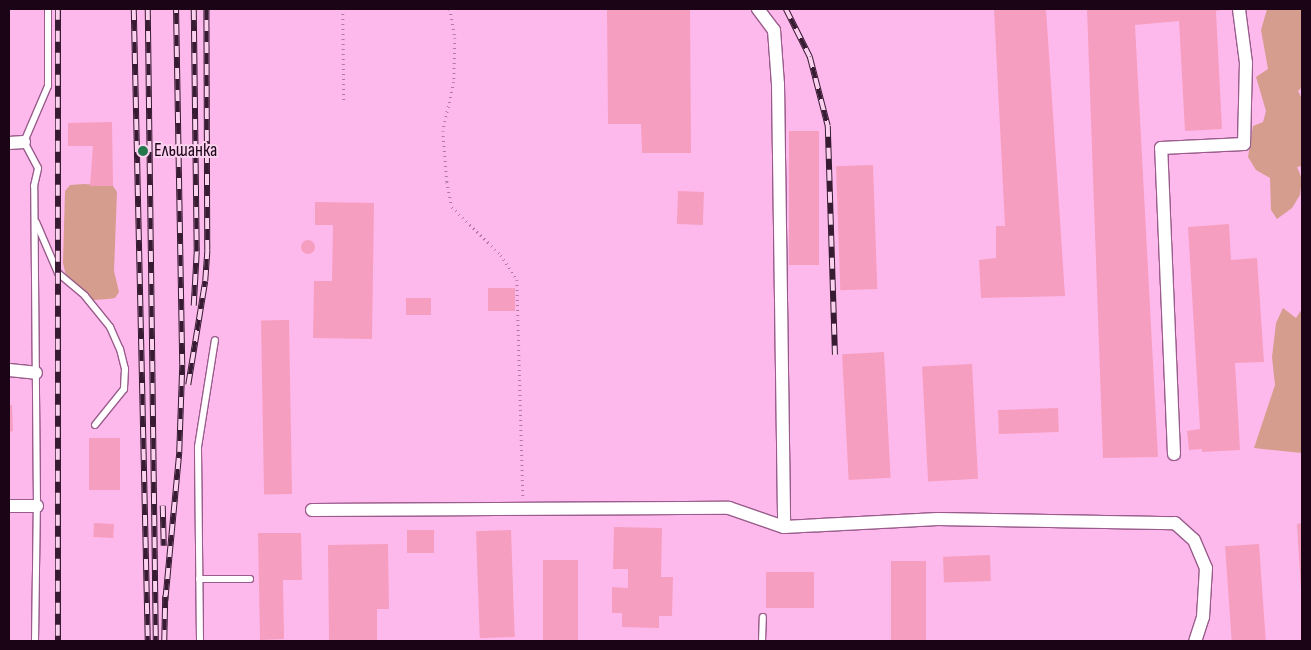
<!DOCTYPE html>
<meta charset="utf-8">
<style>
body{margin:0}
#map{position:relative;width:1311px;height:650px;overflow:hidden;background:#feb9ec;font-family:"Sofia Sans Condensed",sans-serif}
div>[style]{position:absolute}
.green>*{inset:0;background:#d59d8e}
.building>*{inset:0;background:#f69ebf;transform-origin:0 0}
.round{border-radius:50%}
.path>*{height:2.5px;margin-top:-1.25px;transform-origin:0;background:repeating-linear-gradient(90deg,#ae7aa1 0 1px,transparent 0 5px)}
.roads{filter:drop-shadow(1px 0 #995c8b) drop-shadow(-1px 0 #995c8b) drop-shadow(0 1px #995c8b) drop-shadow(0 -1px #995c8b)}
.service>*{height:6px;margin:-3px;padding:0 3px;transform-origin:3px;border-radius:3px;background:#fff}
.minor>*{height:12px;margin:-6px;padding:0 6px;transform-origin:6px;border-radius:6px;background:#fff}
.rail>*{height:5.5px;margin-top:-2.75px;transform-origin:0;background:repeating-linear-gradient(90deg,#fbd1ef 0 11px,#371b32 0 22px);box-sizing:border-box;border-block:1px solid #371b32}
.dots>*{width:14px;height:14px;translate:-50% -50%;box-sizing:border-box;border:2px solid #fbd1ef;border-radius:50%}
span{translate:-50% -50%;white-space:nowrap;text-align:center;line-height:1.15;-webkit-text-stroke:4px #fbd1ef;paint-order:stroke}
.poi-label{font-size:19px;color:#1a0416}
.left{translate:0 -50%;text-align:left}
.frame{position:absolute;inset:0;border:10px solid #1a0416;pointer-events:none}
</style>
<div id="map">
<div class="green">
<div style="clip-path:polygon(1267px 9px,1302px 9px,1302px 87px,1298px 91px,1302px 99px,1302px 166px,1297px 167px,1302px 179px,1300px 195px,1292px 208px,1277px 219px,1271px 210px,1270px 178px,1256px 170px,1248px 157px,1253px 126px,1263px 122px,1266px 111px,1256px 77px,1268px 69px,1261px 30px)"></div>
<div style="clip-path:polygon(84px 184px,113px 186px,117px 192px,114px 271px,119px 292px,115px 298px,108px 299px,93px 300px,66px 276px,63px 263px,65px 191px,70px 185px)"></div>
<div style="clip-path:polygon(1283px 308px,1296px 318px,1302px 309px,1302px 453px,1254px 448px,1275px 385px,1272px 357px,1276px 323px)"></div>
</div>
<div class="building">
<div style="clip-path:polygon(607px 9px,690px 9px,691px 153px,642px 153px,641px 124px,608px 124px)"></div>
<div style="clip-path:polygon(994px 9px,1046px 9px,1065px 296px,981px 298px,979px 260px,996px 258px,996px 226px,1005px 226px)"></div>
<div style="clip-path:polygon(1087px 9px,1228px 9px,1216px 11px,1222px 129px,1185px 131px,1179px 21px,1135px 25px,1158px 457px,1103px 458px)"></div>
<div style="clip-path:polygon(112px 122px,113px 186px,90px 186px,93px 146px,68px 146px,68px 123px)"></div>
<div style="left:789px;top:131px;width:30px;height:134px"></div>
<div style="left:873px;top:165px;width:124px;height:37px;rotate:88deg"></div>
<div style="left:678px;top:191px;width:26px;height:33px;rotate:2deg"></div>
<div style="clip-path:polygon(315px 202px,374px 203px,372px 339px,313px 338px,314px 281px,332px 281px,333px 225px,315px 225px)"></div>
<div style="clip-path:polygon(1229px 224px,1231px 260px,1257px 258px,1264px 362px,1235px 363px,1240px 450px,1202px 452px,1202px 449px,1189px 450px,1187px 431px,1200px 429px,1188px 227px)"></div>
<div class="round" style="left:301px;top:240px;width:14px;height:14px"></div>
<div style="left:488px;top:288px;width:27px;height:23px"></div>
<div style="left:431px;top:298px;width:17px;height:25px;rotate:90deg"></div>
<div style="left:289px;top:320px;width:174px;height:28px;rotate:89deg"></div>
<div style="left:884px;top:352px;width:126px;height:42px;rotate:87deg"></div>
<div style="left:972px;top:364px;width:115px;height:50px;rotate:87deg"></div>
<div style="clip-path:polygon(9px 405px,12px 405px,13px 431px,9px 432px)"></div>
<div style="left:1058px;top:408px;width:24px;height:60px;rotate:88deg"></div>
<div style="left:89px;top:438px;width:31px;height:52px"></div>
<div style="left:94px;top:523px;width:20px;height:14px;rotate:3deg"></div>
<div style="clip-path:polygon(1302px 523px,1302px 590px,1301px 590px,1297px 524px)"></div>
<div style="clip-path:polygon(614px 527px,662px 528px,661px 577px,673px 577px,672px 616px,659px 616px,659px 628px,622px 627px,622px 613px,612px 613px,612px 587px,628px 588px,628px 569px,613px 569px)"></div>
<div style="left:434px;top:530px;width:23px;height:27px;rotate:90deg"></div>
<div style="left:511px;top:530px;width:107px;height:35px;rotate:88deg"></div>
<div style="clip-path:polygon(258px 533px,301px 533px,302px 580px,283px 580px,284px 639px,260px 640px)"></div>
<div style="clip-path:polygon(388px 544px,389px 609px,377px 609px,377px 641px,329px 641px,328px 545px)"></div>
<div style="left:1259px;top:544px;width:97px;height:34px;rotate:86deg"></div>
<div style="left:990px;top:555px;width:26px;height:47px;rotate:88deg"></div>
<div style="left:543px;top:560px;width:35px;height:81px"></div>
<div style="left:891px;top:561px;width:35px;height:80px"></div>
<div style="left:814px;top:572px;width:36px;height:48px;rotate:90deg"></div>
</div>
<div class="path">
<div style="left:343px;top:9px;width:93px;rotate:89.4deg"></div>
<div style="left:450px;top:9px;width:29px;rotate:80deg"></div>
<div style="left:455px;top:38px;width:44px;rotate:91.3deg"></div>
<div style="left:454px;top:82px;width:50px;rotate:102.7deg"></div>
<div style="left:443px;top:131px;width:51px;rotate:85.5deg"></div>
<div style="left:447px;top:182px;width:25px;rotate:79deg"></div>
<div style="left:452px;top:207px;width:69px;rotate:44.4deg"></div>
<div style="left:501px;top:255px;width:30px;rotate:57deg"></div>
<div style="left:517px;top:280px;width:217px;rotate:88.4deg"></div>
</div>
<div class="roads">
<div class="service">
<div style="left:36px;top:222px;width:56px;rotate:66.7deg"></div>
<div style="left:58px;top:273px;width:35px;rotate:40deg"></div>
<div style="left:85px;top:296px;width:40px;rotate:51deg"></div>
<div style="left:110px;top:327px;width:24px;rotate:66deg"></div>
<div style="left:120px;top:349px;width:21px;rotate:76deg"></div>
<div style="left:125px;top:369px;width:20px;rotate:93deg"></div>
<div style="left:124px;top:389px;width:46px;rotate:128.9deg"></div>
<div style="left:199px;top:579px;width:51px"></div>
<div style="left:35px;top:641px;width:135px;rotate:-89.2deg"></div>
<div style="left:37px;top:506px;width:320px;rotate:-90.5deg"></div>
<div style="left:34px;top:186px;width:18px;rotate:-77deg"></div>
<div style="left:38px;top:168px;width:30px;rotate:-118deg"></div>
<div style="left:24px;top:142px;width:61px;rotate:-66.8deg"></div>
<div style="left:48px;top:86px;width:77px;rotate:-90deg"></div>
<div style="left:200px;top:641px;width:194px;rotate:-90.6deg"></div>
<div style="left:198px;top:447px;width:108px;rotate:-81deg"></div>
<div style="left:762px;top:641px;width:24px;rotate:-88deg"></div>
</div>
<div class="minor">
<div style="left:758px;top:9px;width:26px;rotate:53deg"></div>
<div style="left:774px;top:30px;width:54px;rotate:85.8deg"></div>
<div style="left:778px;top:84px;width:443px;rotate:89.2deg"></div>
<div style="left:9px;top:143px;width:15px;rotate:-4deg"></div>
<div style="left:9px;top:370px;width:27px;rotate:6deg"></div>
<div style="left:1174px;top:454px;width:306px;rotate:-92.4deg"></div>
<div style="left:1161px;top:148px;width:83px;rotate:-2.8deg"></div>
<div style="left:1244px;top:144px;width:81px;rotate:-88.6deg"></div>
<div style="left:1246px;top:63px;width:54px;rotate:-97.4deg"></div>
<div style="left:9px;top:506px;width:28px"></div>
<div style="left:312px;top:510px;width:417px;rotate:-0.3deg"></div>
<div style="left:729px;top:508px;width:58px;rotate:19.1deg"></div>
<div style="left:784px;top:527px;width:154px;rotate:-3deg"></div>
<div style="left:938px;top:519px;width:237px;rotate:1deg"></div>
<div style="left:1175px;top:523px;width:25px;rotate:42deg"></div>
<div style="left:1194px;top:540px;width:30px;rotate:67deg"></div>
<div style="left:1206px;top:568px;width:49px;rotate:93.5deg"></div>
<div style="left:1203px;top:617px;width:25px;rotate:108deg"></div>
</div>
</div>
<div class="rail">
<div style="left:58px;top:9px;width:632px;rotate:90deg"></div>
<div style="left:134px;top:9px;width:632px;rotate:88.73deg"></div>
<div style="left:148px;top:9px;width:632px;rotate:89.27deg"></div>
<div style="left:194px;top:9px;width:243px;rotate:89.3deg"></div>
<div style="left:197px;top:252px;width:54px;rotate:93.2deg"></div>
<div style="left:786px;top:9px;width:54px;rotate:63.4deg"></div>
<div style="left:810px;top:57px;width:71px;rotate:75.4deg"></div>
<div style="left:828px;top:126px;width:229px;rotate:88.2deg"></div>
<div style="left:188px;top:385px;width:105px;rotate:-80.7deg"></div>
<div style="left:205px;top:281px;width:30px;rotate:-86deg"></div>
<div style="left:207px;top:251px;width:242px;rotate:-90.2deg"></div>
<div style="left:163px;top:506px;width:40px;rotate:88.6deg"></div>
<div style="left:165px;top:601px;width:150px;rotate:-84.6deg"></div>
<div style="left:179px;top:452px;width:87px;rotate:-88deg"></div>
<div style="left:182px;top:365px;width:356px;rotate:-91deg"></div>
<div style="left:164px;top:641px;width:45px;rotate:-88.7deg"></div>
</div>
<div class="dots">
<div style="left:143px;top:151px;background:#22784b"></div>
</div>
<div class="poi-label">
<span class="left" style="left:154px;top:151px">Ельшанка</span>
</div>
<div class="frame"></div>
</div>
